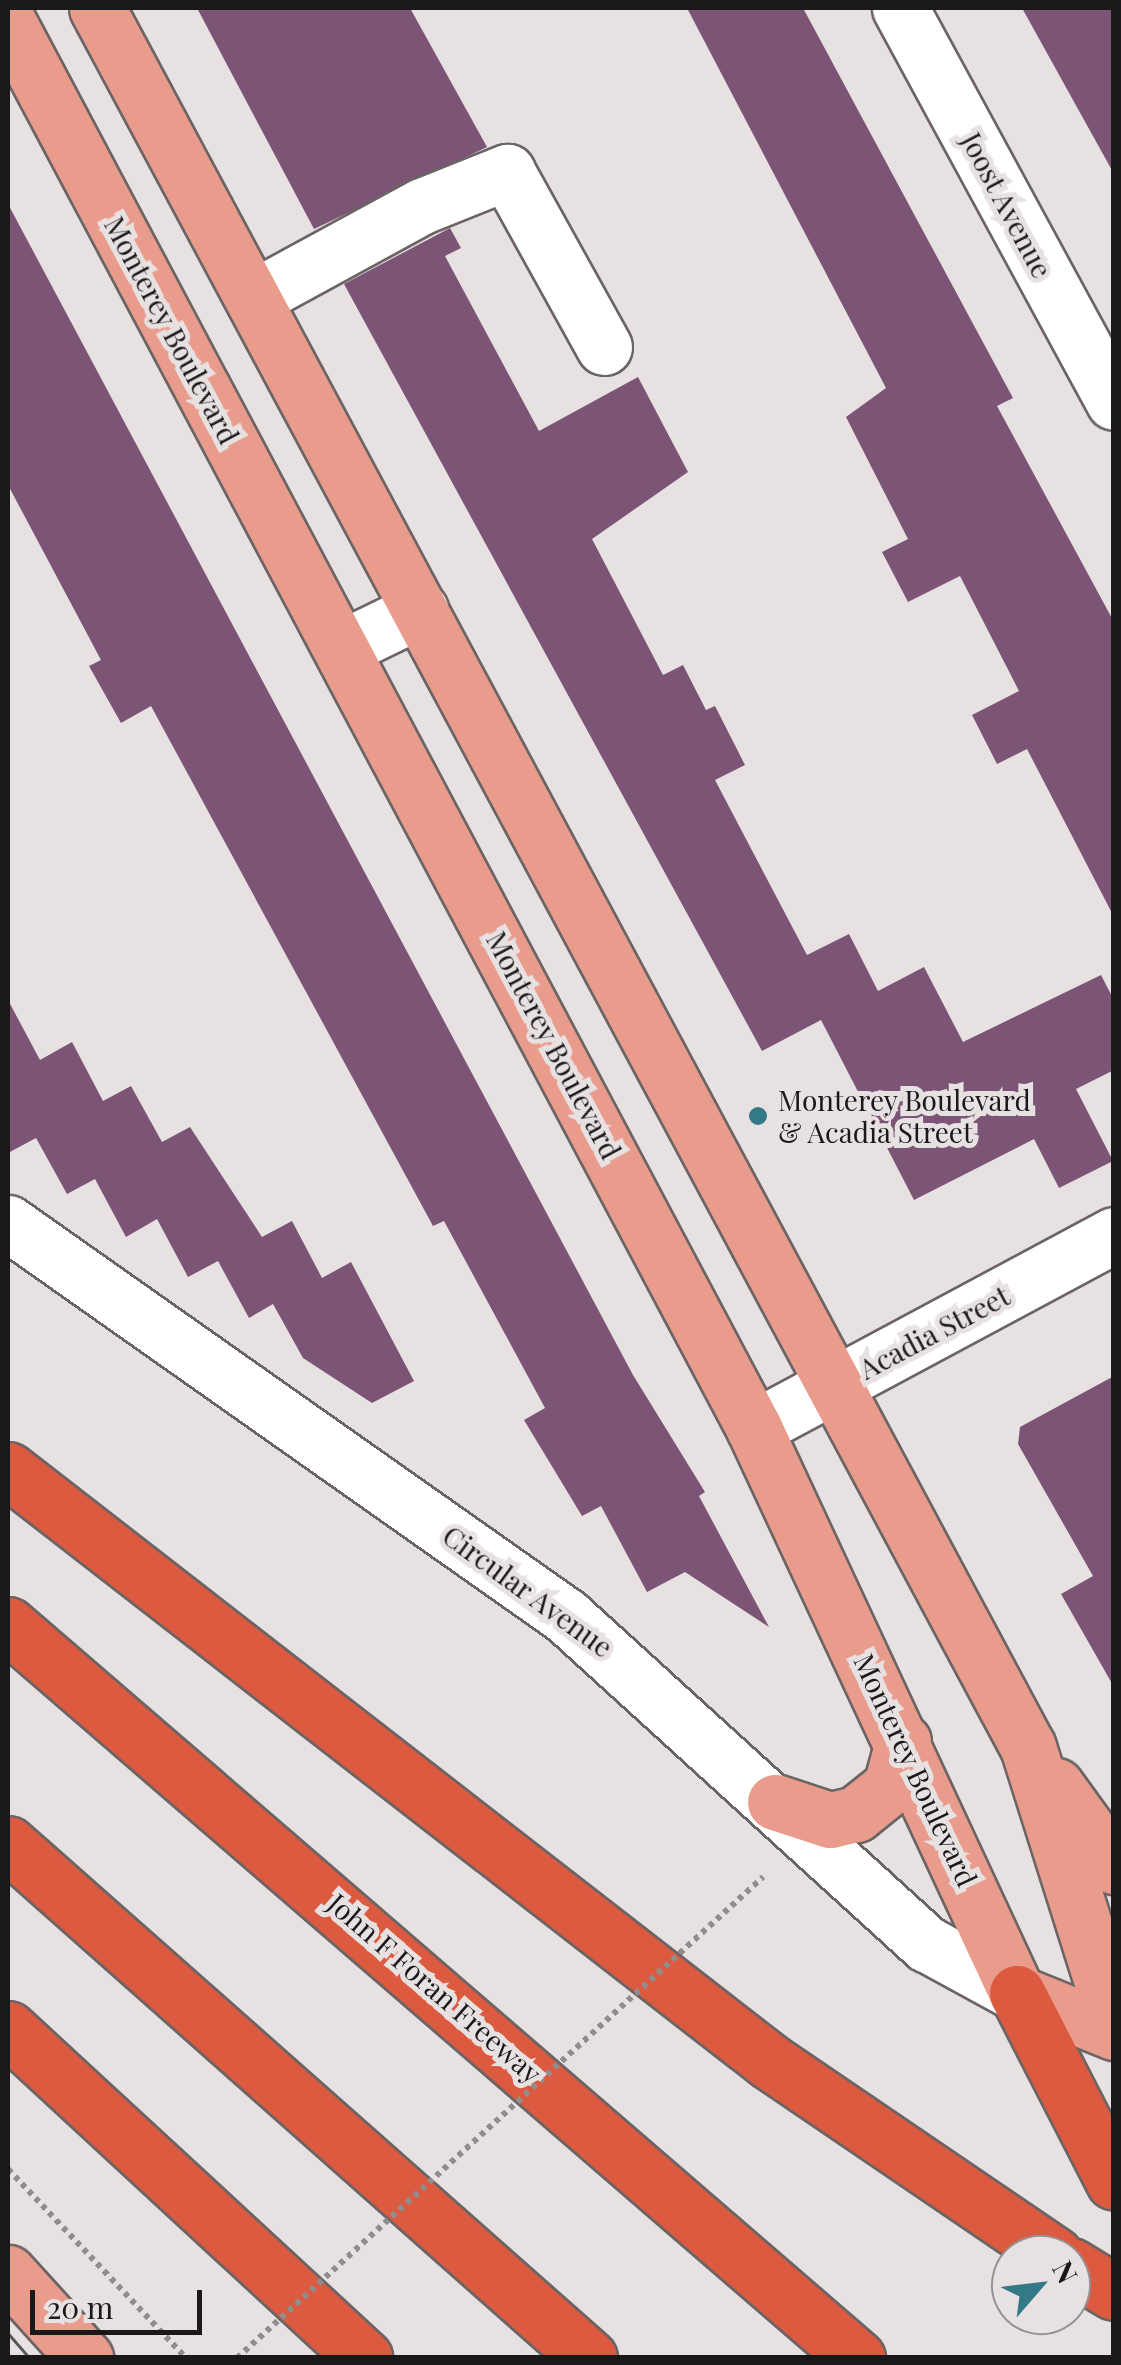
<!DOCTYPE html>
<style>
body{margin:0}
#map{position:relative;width:1121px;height:2365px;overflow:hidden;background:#e8e1e2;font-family:"Playfair Display",serif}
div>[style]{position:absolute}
.building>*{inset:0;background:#7c5475}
.path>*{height:6px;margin-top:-3px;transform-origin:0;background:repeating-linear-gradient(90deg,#928d8d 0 5px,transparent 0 10px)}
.roads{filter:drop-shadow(2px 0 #6b6465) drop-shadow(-2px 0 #6b6465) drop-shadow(0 2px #6b6465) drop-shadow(0 -2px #6b6465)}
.minor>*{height:55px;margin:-27.5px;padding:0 27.5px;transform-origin:27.5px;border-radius:27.5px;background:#fff}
.major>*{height:55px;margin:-27.5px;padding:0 27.5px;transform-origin:27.5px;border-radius:27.5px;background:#ea9c8c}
.highway>*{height:55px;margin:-27.5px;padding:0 27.5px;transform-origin:27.5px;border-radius:27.5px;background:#dc5a3f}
.tram>*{height:2.5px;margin:-1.25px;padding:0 1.25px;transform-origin:1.25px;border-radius:1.25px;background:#585555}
.path-bridge>*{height:6px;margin-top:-3px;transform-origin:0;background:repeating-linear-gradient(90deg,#928d8d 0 5px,transparent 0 10px)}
.dots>*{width:28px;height:28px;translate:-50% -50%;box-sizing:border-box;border:5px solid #e8e1e2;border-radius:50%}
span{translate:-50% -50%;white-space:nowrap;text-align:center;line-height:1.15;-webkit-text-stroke:10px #e8e1e2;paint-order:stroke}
.street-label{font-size:28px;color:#1a1818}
.poi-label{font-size:28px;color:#1a1818}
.left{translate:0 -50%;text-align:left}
.frame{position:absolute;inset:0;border:10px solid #1a1818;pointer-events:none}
.north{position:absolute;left:991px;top:2235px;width:100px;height:100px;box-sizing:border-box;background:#e8e1e2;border:2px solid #969191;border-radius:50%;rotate:62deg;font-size:28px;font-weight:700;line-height:40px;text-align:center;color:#1a1818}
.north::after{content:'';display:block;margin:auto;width:35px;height:45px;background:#347988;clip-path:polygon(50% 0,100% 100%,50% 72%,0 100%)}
.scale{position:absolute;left:30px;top:2290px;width:172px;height:45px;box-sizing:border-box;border:5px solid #1a1818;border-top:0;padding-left:12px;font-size:30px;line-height:35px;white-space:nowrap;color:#1a1818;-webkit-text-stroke:8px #e8e1e2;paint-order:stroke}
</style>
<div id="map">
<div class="building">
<div style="clip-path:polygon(197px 8px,410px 8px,487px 147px,314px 229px)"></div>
<div style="clip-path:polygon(687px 8px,803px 8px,1013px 398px,997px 406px,1114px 622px,1114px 917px,1027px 749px,997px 764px,972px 715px,1019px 691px,960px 576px,908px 602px,882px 552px,908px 539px,846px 417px,886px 388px)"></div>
<div style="clip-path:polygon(1022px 8px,1114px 8px,1114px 174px)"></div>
<div style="clip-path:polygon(8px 204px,633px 1375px,705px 1492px,699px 1496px,769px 1627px,685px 1572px,647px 1592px,601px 1506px,582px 1516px,524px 1420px,545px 1408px,444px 1221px,433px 1226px,151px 706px,121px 723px,89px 666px,101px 660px,8px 485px)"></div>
<div style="clip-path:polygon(450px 228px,461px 248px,445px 256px,539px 431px,638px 377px,688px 472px,592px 539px,663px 675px,683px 665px,706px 710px,715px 706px,745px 765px,715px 780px,807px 955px,849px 934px,878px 991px,924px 967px,963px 1042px,1101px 975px,1114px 1000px,1114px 1070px,1076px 1089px,1113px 1161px,1059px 1188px,1034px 1139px,914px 1200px,821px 1020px,762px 1051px,344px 284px)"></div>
<div style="clip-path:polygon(8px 1000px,40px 1060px,72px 1042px,103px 1101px,131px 1086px,162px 1142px,190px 1127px,262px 1237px,292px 1221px,322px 1278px,351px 1262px,414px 1381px,372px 1403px,303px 1358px,273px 1304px,249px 1318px,218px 1261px,188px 1277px,157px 1219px,126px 1237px,95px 1179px,67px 1194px,36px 1138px,8px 1153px)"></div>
<div style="clip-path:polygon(1114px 1376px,1114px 1687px,1061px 1594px,1093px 1576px,1018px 1444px,1020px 1427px)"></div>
</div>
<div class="path">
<div style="left:8px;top:2169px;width:260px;rotate:46.7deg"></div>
</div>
<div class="roads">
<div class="minor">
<div style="left:900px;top:8px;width:448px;rotate:61.5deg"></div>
<div style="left:253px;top:298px;width:192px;rotate:-28.6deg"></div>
<div style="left:422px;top:206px;width:92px;rotate:-21.8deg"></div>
<div style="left:507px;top:172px;width:200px;rotate:61deg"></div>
<div style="left:342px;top:648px;width:87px;rotate:-26deg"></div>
<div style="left:8px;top:1223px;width:683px;rotate:35.16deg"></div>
<div style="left:566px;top:1616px;width:488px;rotate:42.3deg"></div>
<div style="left:927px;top:1944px;width:102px;rotate:28.6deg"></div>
<div style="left:754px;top:1428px;width:408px;rotate:-28.2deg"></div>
</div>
<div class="major">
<div style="left:97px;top:8px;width:1973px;rotate:61.84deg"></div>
<div style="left:1028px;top:1747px;width:286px;rotate:72.5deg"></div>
<div style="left:8px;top:22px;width:1592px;rotate:62.05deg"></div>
<div style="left:754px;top:1428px;width:623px;rotate:65.04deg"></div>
<div style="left:1017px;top:1993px;width:105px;rotate:21.9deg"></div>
<div style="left:1056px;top:1786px;width:99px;rotate:54.1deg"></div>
<div style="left:775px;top:1802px;width:58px;rotate:18.1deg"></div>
<div style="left:830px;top:1820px;width:27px;rotate:-13deg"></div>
<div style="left:856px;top:1814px;width:45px;rotate:-38.7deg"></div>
<div style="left:891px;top:1786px;width:46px;rotate:-74.7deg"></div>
<div style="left:8px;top:2273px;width:115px;rotate:47.8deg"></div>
</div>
<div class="highway">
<div style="left:8px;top:1470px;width:964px;rotate:37.83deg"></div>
<div style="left:769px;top:2061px;width:345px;rotate:34.2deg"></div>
<div style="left:8px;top:1625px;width:1122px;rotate:40.81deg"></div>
<div style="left:8px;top:1844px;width:776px;rotate:41.5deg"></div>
<div style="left:1017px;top:1993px;width:212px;rotate:62.8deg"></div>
<div style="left:8px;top:2029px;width:485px;rotate:42.7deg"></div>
<div style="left:1071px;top:2266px;width:50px;rotate:31.2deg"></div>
</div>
</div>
<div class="tram">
<div style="left:8px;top:2333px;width:33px;rotate:49deg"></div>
</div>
<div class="path-bridge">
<div style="left:237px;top:2358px;width:713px;rotate:-42.44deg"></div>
</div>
<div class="dots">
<div style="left:758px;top:1116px;background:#347988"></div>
</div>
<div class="street-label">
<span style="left:1007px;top:205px;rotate:62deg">Joost Avenue</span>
<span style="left:172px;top:330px;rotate:62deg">Monterey Boulevard</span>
<span style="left:554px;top:1045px;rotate:62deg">Monterey Boulevard</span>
<span style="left:934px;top:1332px;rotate:-28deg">Acadia Street</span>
<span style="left:528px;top:1591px;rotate:36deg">Circular Avenue</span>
<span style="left:916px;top:1770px;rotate:65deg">Monterey Boulevard</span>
<span style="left:435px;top:1988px;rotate:41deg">John F Foran Freeway</span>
</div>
<div class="poi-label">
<span class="left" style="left:778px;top:1116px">Monterey Boulevard<br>&amp; Acadia Street</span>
</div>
<div class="frame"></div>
<div class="north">N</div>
<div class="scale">20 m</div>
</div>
